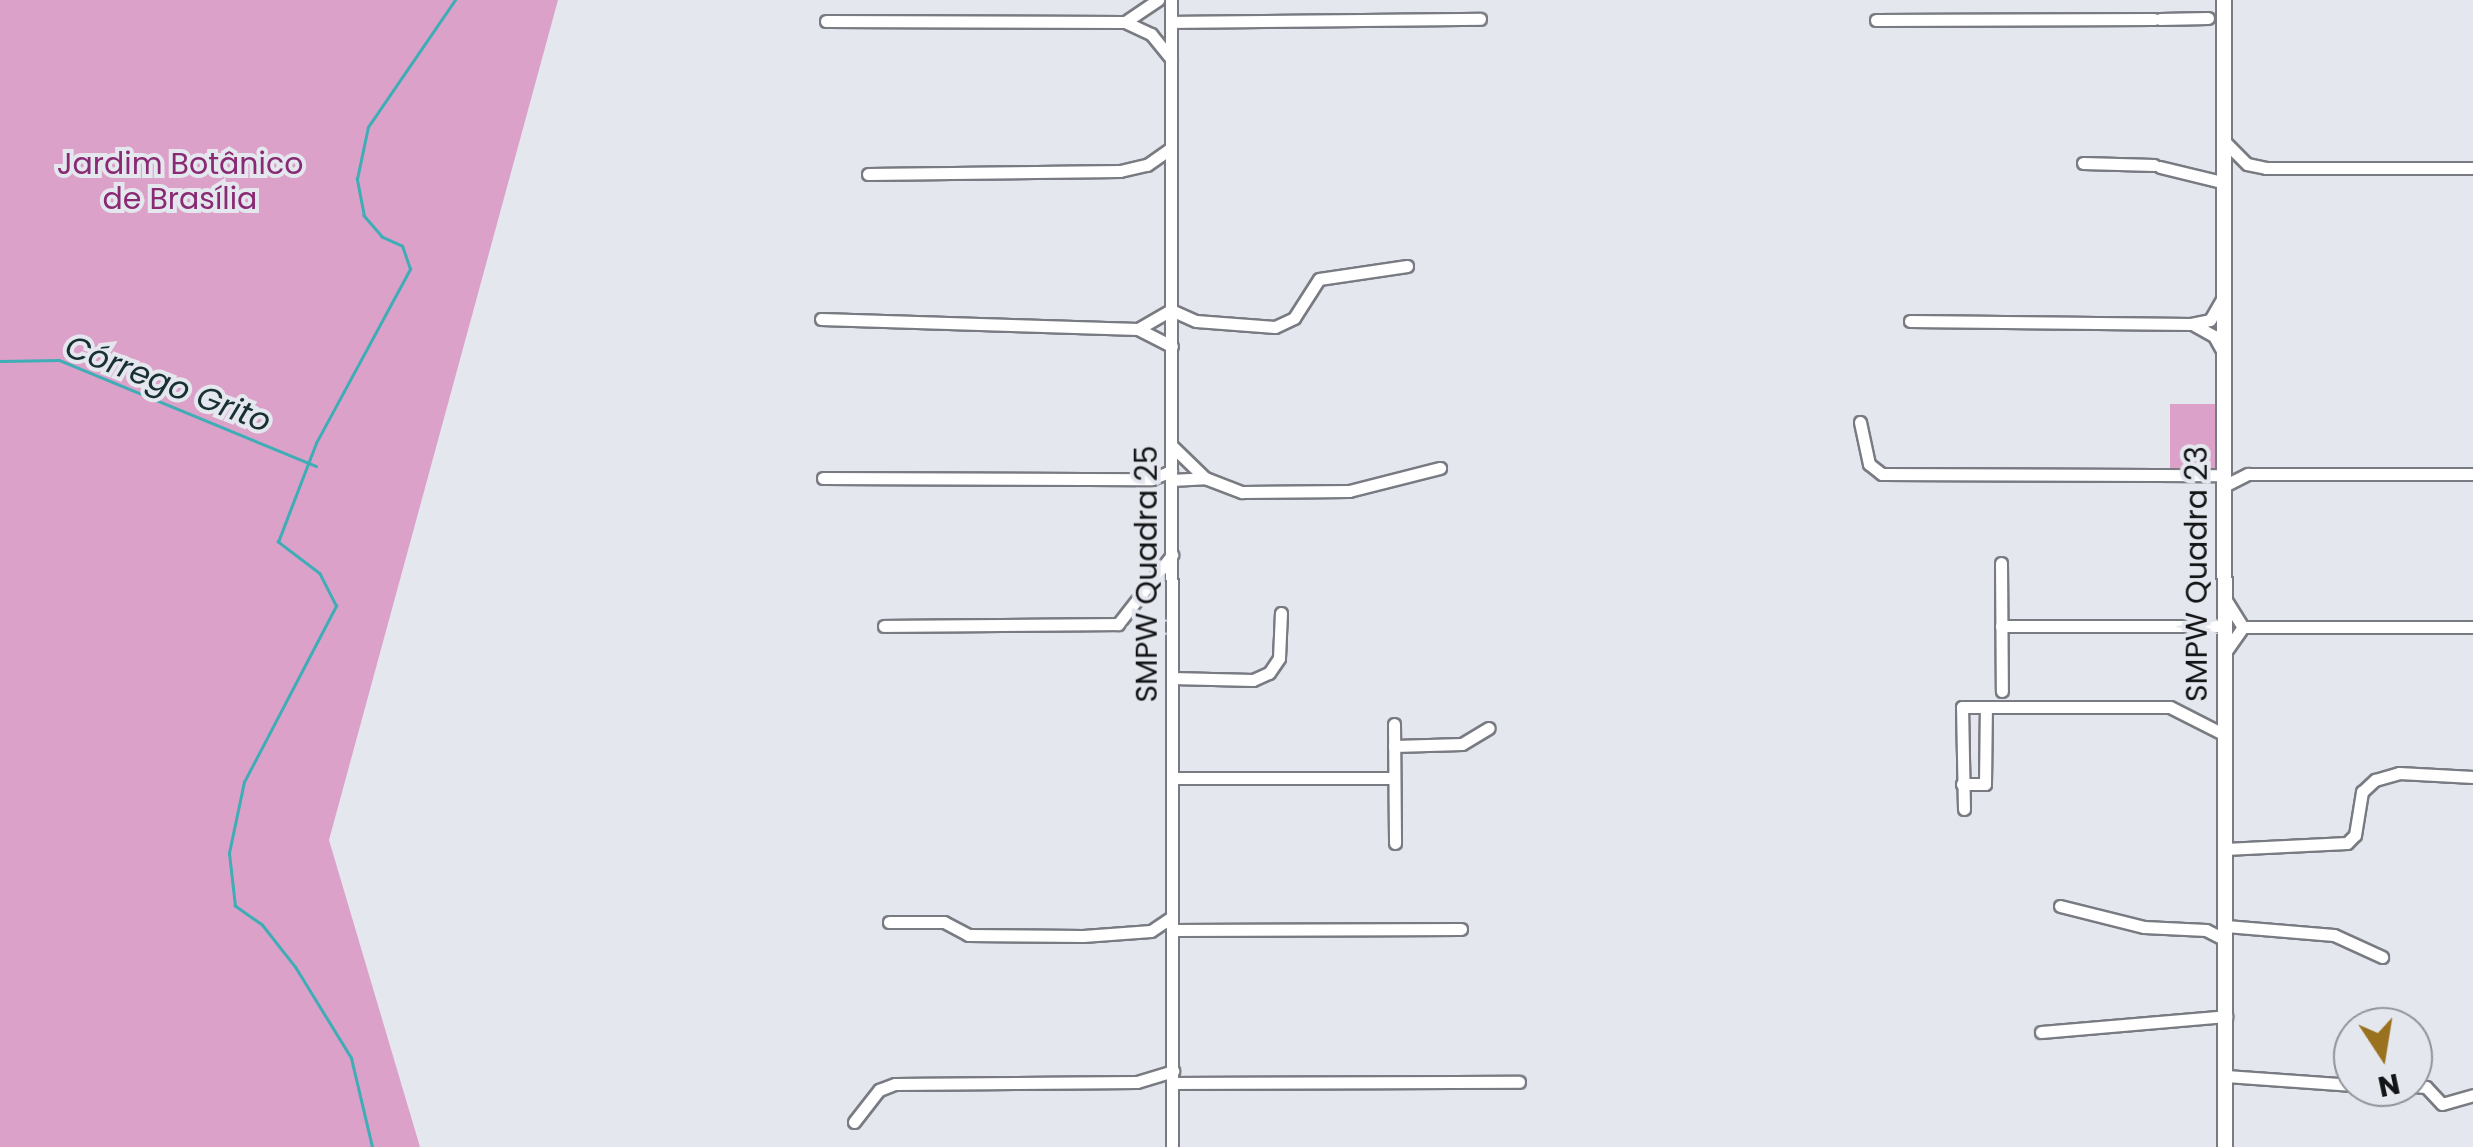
<!DOCTYPE html>
<meta charset="utf-8">
<style>
body{margin:0}
#map{position:relative;width:2473px;height:1147px;overflow:hidden;background:#e4e7ee;font-family:Poppins,sans-serif}
div>[style]{position:absolute}
.green>*{inset:0;background:#dca1c9;transform-origin:0 0}
.stream>*{height:2.5px;margin:-1.25px;padding:0 1.25px;transform-origin:1.25px;border-radius:1.25px;background:#3eadb6}
.roads{filter:drop-shadow(2px 0 #797b82) drop-shadow(-2px 0 #797b82) drop-shadow(0 2px #797b82) drop-shadow(0 -2px #797b82)}
.minor>*{height:11px;margin:-5.5px;padding:0 5.5px;transform-origin:5.5px;border-radius:5.5px;background:#fff}
.tertiary>*{height:14px;margin:-7px;padding:0 7px;transform-origin:7px;border-radius:7px;background:#fff}
span{translate:-50% -50%;white-space:nowrap;text-align:center;line-height:1.15;-webkit-text-stroke:8px #e4e7ee;paint-order:stroke}
.park-label{font-size:30px;color:#892a73}
.street-label{font-size:30px;color:#131416}
.water-label{font-size:32px;color:#183033;font-style:italic}
.north{position:absolute;left:2333px;top:1007px;width:100px;height:100px;box-sizing:border-box;background:#e4e7ee;border:2px solid #909398;border-radius:50%;rotate:168deg;font-size:28px;font-weight:700;line-height:40px;text-align:center;color:#131416}
.north::after{content:'';display:block;margin:auto;width:35px;height:45px;background:#9a711e;clip-path:polygon(50% 0,100% 100%,50% 72%,0 100%)}
</style>
<div id="map">
<div class="green">
<div style="clip-path:polygon(0 0,558px 0,329px 840px,420px 1147px,0 1147px)"></div>
<div style="left:2170px;top:404px;width:51px;height:64px"></div>
</div>
<div class="stream">
<div style="left:0;top:361px;width:59px;rotate:-1deg"></div>
<div style="left:59px;top:360px;width:278px;rotate:22.4deg"></div>
<div style="left:372px;top:1147px;width:91px;rotate:-103.3deg"></div>
<div style="left:351px;top:1058px;width:107px;rotate:-121.6deg"></div>
<div style="left:295px;top:967px;width:53px;rotate:-128.2deg"></div>
<div style="left:262px;top:925px;width:33px;rotate:-145deg"></div>
<div style="left:235px;top:906px;width:53px;rotate:-96.5deg"></div>
<div style="left:229px;top:853px;width:73px;rotate:-78.1deg"></div>
<div style="left:244px;top:782px;width:199px;rotate:-62.4deg"></div>
<div style="left:336px;top:606px;width:36px;rotate:-117deg"></div>
<div style="left:320px;top:574px;width:53px;rotate:-142.7deg"></div>
<div style="left:278px;top:542px;width:106px;rotate:-69deg"></div>
<div style="left:316px;top:443px;width:198px;rotate:-61.6deg"></div>
<div style="left:410px;top:269px;width:24px;rotate:-109deg"></div>
<div style="left:402px;top:246px;width:22px;rotate:-156deg"></div>
<div style="left:382px;top:237px;width:28px;rotate:-131deg"></div>
<div style="left:364px;top:216px;width:38px;rotate:-101deg"></div>
<div style="left:357px;top:179px;width:53px;rotate:-78.1deg"></div>
<div style="left:368px;top:127px;width:154px;rotate:-55.6deg"></div>
</div>
<div class="roads">
<div class="minor">
<div style="left:1171px;top:0;width:1147px;rotate:89.95deg"></div>
<div style="left:2160px;top:19px;width:48px;rotate:-1.2deg"></div>
<div style="left:1876px;top:20px;width:278px;rotate:-0.2deg"></div>
<div style="left:826px;top:21px;width:299px;rotate:0.2deg"></div>
<div style="left:1125px;top:22px;width:29px;rotate:25deg"></div>
<div style="left:1151px;top:34px;width:32px;rotate:51deg"></div>
<div style="left:1125px;top:22px;width:40px;rotate:-34deg"></div>
<div style="left:1171px;top:22px;width:309px;rotate:-0.6deg"></div>
<div style="left:2223px;top:140px;width:34px;rotate:45deg"></div>
<div style="left:2247px;top:164px;width:19px;rotate:12deg"></div>
<div style="left:2266px;top:168px;width:207px"></div>
<div style="left:2083px;top:163px;width:71px;rotate:1.6deg"></div>
<div style="left:2160px;top:167px;width:64px;rotate:13.6deg"></div>
<div style="left:868px;top:174px;width:252px;rotate:-0.7deg"></div>
<div style="left:1120px;top:171px;width:28px;rotate:-13deg"></div>
<div style="left:1147px;top:165px;width:29px;rotate:-35deg"></div>
<div style="left:821px;top:319px;width:317px;rotate:1.8deg"></div>
<div style="left:1138px;top:329px;width:38px;rotate:-30deg"></div>
<div style="left:1171px;top:310px;width:27px;rotate:24deg"></div>
<div style="left:1196px;top:321px;width:79px;rotate:4.3deg"></div>
<div style="left:1275px;top:327px;width:21px;rotate:-25deg"></div>
<div style="left:1294px;top:318px;width:46px;rotate:-57.3deg"></div>
<div style="left:1319px;top:279px;width:89px;rotate:-8.4deg"></div>
<div style="left:1910px;top:321px;width:281px;rotate:0.6deg"></div>
<div style="left:2191px;top:324px;width:19px;rotate:-12deg"></div>
<div style="left:2210px;top:320px;width:24px;rotate:-60deg"></div>
<div style="left:2194px;top:325px;width:23px;rotate:29deg"></div>
<div style="left:2214px;top:336px;width:18px;rotate:61deg"></div>
<div style="left:1138px;top:329px;width:38px;rotate:27deg"></div>
<div style="left:1860px;top:422px;width:43px;rotate:77.9deg"></div>
<div style="left:1869px;top:464px;width:16px;rotate:38deg"></div>
<div style="left:1882px;top:474px;width:342px;rotate:0.2deg"></div>
<div style="left:1171px;top:445px;width:47px;rotate:44.1deg"></div>
<div style="left:1205px;top:478px;width:40px;rotate:21deg"></div>
<div style="left:1242px;top:492px;width:107px;rotate:-0.5deg"></div>
<div style="left:1349px;top:491px;width:94px;rotate:-14.2deg"></div>
<div style="left:823px;top:478px;width:329px;rotate:0.2deg"></div>
<div style="left:1152px;top:479px;width:21px;rotate:-23deg"></div>
<div style="left:1171px;top:480px;width:34px;rotate:-3deg"></div>
<div style="left:2224px;top:486px;width:27px;rotate:-27deg"></div>
<div style="left:2248px;top:474px;width:225px"></div>
<div style="left:2001px;top:563px;width:128px;rotate:89.6deg"></div>
<div style="left:2224px;top:597px;width:36px;rotate:58deg"></div>
<div style="left:2243px;top:627px;width:32px;rotate:125deg"></div>
<div style="left:884px;top:626px;width:234px;rotate:-0.5deg"></div>
<div style="left:1118px;top:624px;width:88px;rotate:-52deg"></div>
<div style="left:2001px;top:626px;width:223px"></div>
<div style="left:2243px;top:627px;width:230px"></div>
<div style="left:1172px;top:678px;width:81px;rotate:1.4deg"></div>
<div style="left:1253px;top:680px;width:17px;rotate:-24deg"></div>
<div style="left:1269px;top:673px;width:18px;rotate:-56deg"></div>
<div style="left:1279px;top:658px;width:45px;rotate:-87.5deg"></div>
<div style="left:1394px;top:724px;width:119px;rotate:89.5deg"></div>
<div style="left:1394px;top:746px;width:68px;rotate:-1.7deg"></div>
<div style="left:1462px;top:744px;width:31px;rotate:-31deg"></div>
<div style="left:1172px;top:778px;width:222px"></div>
<div style="left:1962px;top:784px;width:23px"></div>
<div style="left:1985px;top:784px;width:77px;rotate:-89.3deg"></div>
<div style="left:1964px;top:809px;width:102px;rotate:-91.1deg"></div>
<div style="left:1962px;top:707px;width:208px"></div>
<div style="left:2170px;top:707px;width:62px;rotate:27deg"></div>
<div style="left:2225px;top:849px;width:122px;rotate:-2.8deg"></div>
<div style="left:2347px;top:843px;width:11px;rotate:-45deg"></div>
<div style="left:2355px;top:835px;width:44px;rotate:-80.8deg"></div>
<div style="left:2362px;top:792px;width:18px;rotate:-43deg"></div>
<div style="left:2375px;top:780px;width:25px;rotate:-16deg"></div>
<div style="left:2399px;top:773px;width:74px;rotate:3.1deg"></div>
<div style="left:2060px;top:906px;width:87px;rotate:14deg"></div>
<div style="left:2144px;top:927px;width:62px;rotate:2.8deg"></div>
<div style="left:2206px;top:930px;width:22px;rotate:27deg"></div>
<div style="left:889px;top:922px;width:55px"></div>
<div style="left:944px;top:922px;width:27px;rotate:28deg"></div>
<div style="left:968px;top:935px;width:115px;rotate:0.5deg"></div>
<div style="left:1083px;top:936px;width:68px;rotate:-4.2deg"></div>
<div style="left:1151px;top:931px;width:25px;rotate:-34deg"></div>
<div style="left:2226px;top:926px;width:108px;rotate:4.8deg"></div>
<div style="left:2334px;top:935px;width:53px;rotate:24.6deg"></div>
<div style="left:1172px;top:930px;width:289px;rotate:-0.2deg"></div>
<div style="left:2041px;top:1032px;width:186px;rotate:-4.9deg"></div>
<div style="left:2226px;top:1076px;width:127px;rotate:4.1deg"></div>
<div style="left:1173px;top:1083px;width:346px;rotate:-0.2deg"></div>
<div style="left:2413px;top:1086px;width:13px;rotate:4deg"></div>
<div style="left:2426px;top:1087px;width:23px;rotate:47deg"></div>
<div style="left:2442px;top:1104px;width:32px;rotate:-16deg"></div>
<div style="left:854px;top:1122px;width:41px;rotate:-52deg"></div>
<div style="left:879px;top:1090px;width:17px;rotate:-21deg"></div>
<div style="left:895px;top:1084px;width:242px;rotate:-0.5deg"></div>
<div style="left:1137px;top:1082px;width:38px;rotate:-17deg"></div>
</div>
<div class="tertiary">
<div style="left:2224px;top:0;width:1147px;rotate:89.95deg"></div>
</div>
</div>
<div class="park-label">
<span style="left:180px;top:181px">Jardim Botânico<br>de Brasília</span>
</div>
<div class="street-label">
<span style="left:1147px;top:574px;rotate:-90deg">SMPW Quadra 25</span>
<span style="left:2197px;top:574px;rotate:-90deg">SMPW Quadra 23</span>
</div>
<div class="water-label">
<span style="left:168px;top:384px;rotate:21deg">Córrego Grito</span>
</div>
<div class="north">N</div>
</div>
